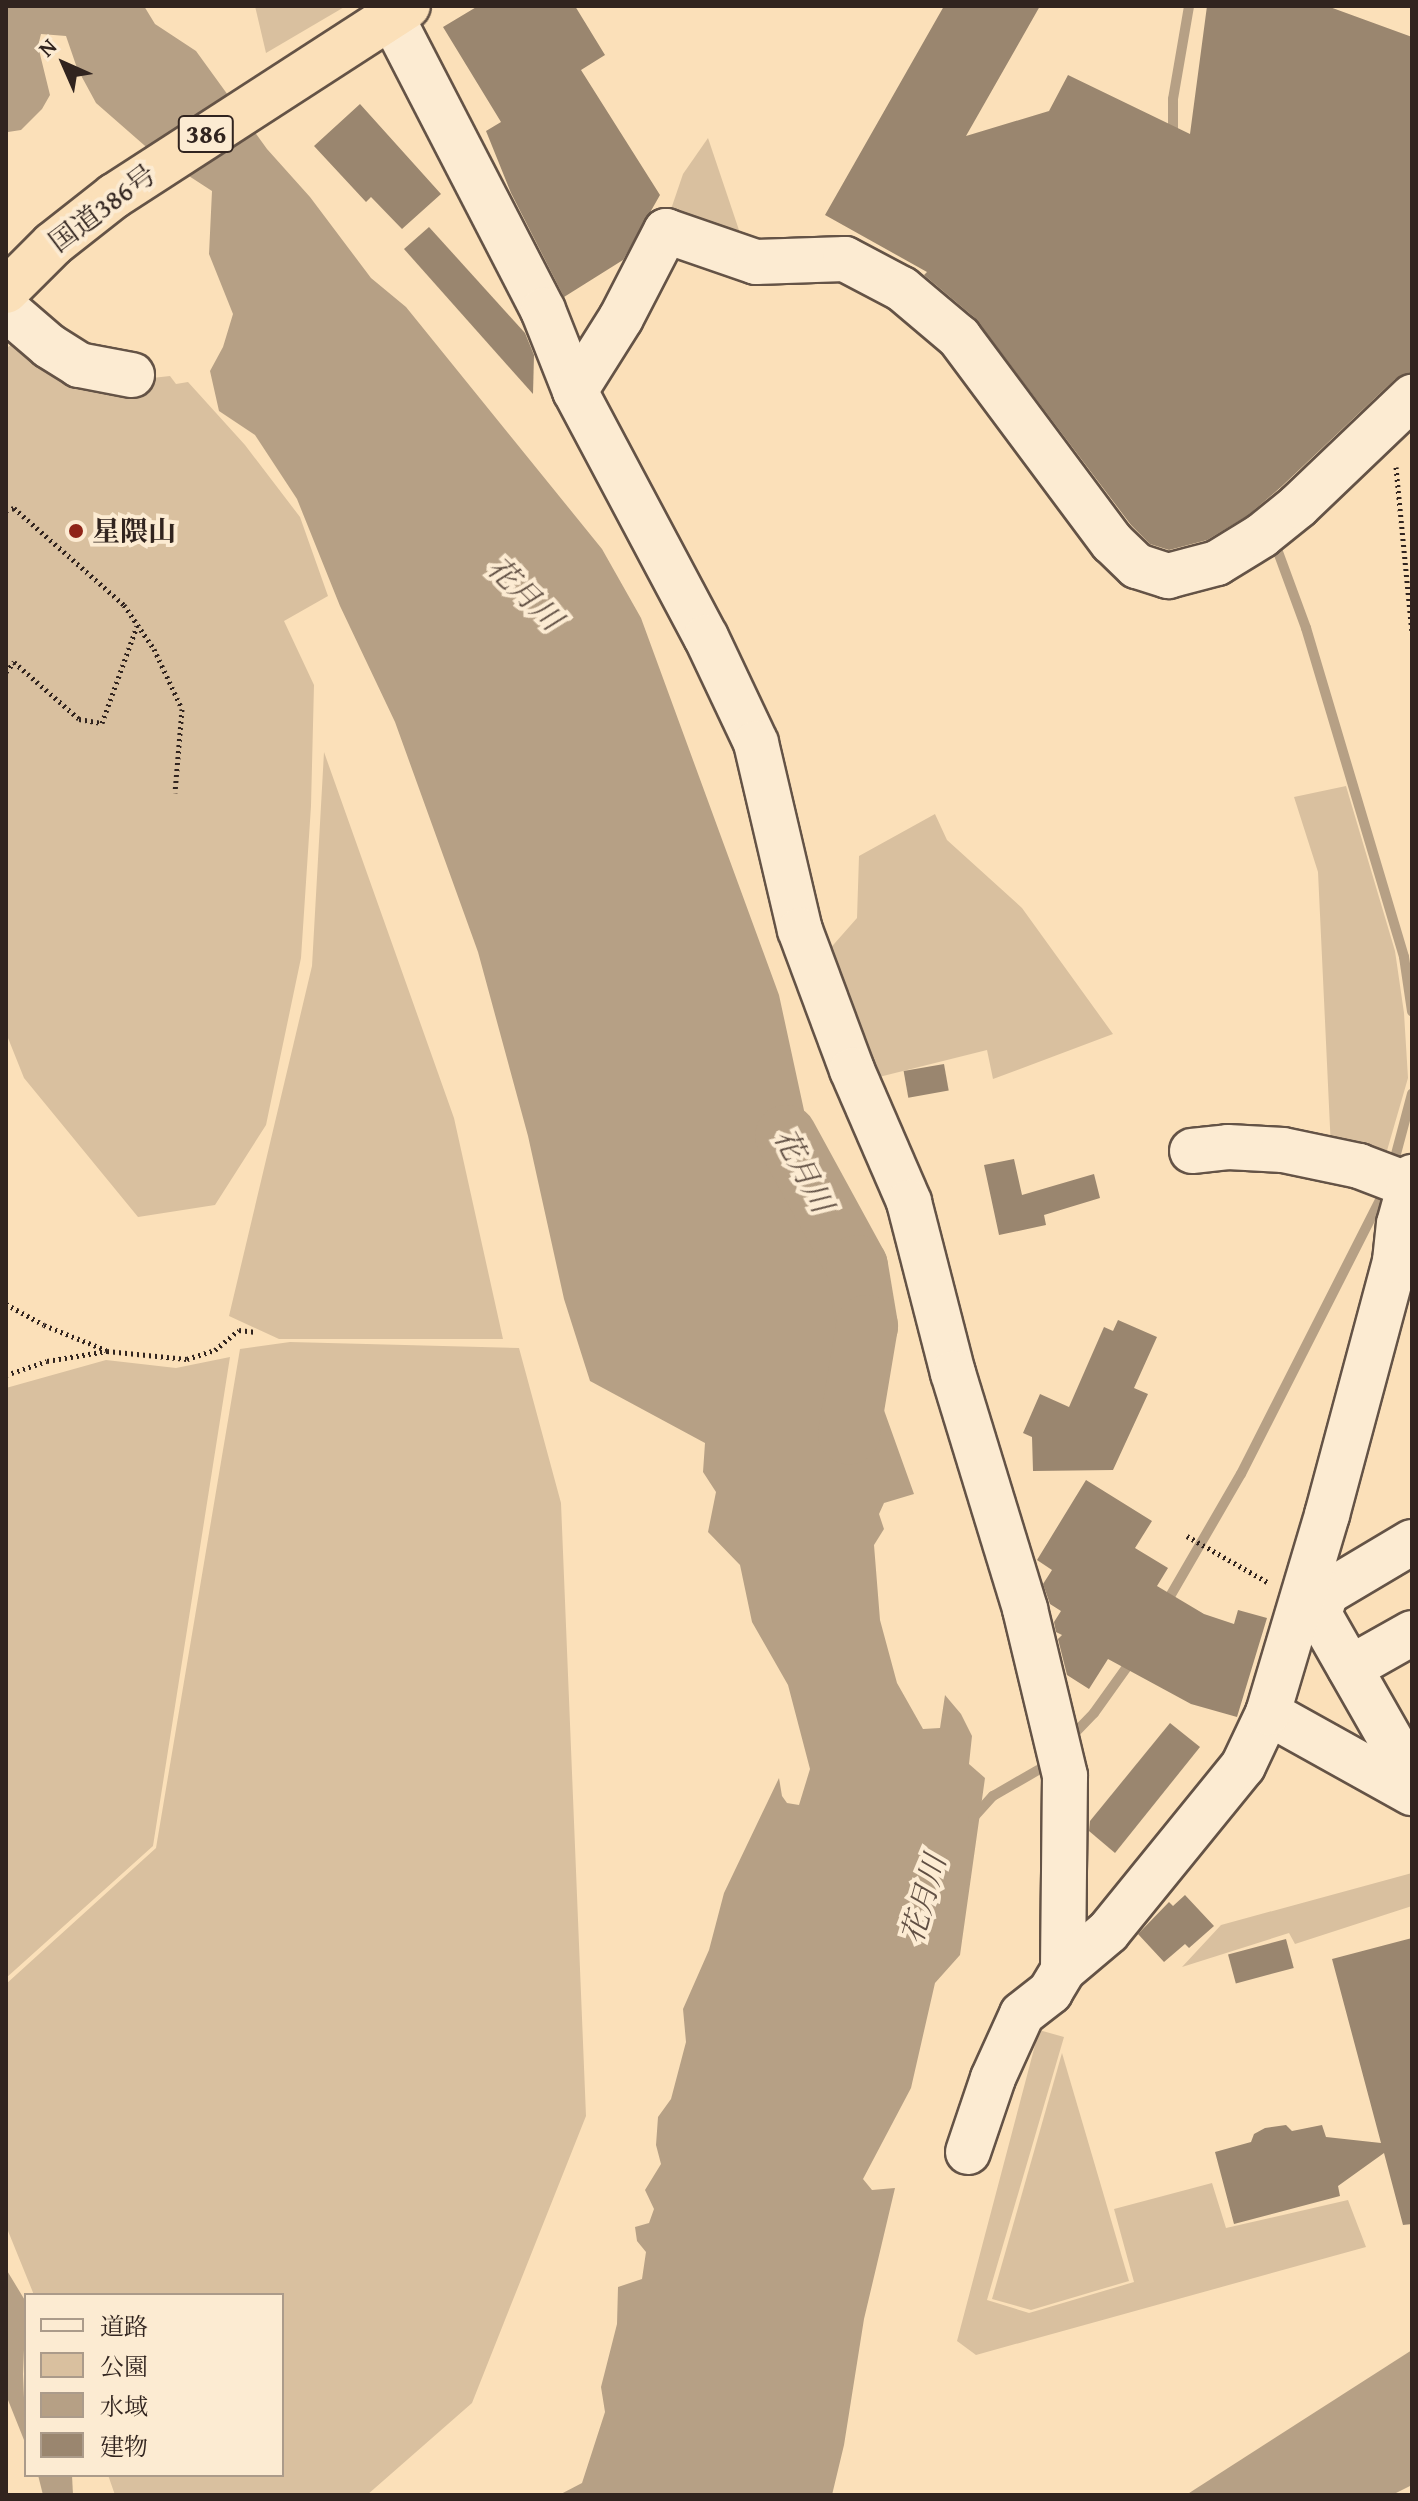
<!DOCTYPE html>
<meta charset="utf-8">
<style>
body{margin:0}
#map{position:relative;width:1418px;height:2501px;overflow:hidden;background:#fbe0b9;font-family:"Gentium Book Plus","Noto Serif JP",serif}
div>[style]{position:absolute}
.green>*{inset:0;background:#d9c09f}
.water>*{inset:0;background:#b6a085}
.stream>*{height:10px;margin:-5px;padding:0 5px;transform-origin:5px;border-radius:5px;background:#b6a085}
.river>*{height:62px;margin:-31px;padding:0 31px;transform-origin:31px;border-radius:31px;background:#b6a085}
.building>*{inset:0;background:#9a866f;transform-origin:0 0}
.path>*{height:5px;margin-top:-2.5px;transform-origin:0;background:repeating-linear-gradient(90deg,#31241f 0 2px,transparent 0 6px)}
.roads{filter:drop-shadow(2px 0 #645346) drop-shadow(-2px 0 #645346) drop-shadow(0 2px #645346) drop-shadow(0 -2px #645346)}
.minor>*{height:44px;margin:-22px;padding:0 22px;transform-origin:22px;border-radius:22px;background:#fcebd2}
.highway>*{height:44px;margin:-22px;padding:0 22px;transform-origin:22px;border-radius:22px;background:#fbe0b9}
.dots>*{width:22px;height:22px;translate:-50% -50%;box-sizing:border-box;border:4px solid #fcebd2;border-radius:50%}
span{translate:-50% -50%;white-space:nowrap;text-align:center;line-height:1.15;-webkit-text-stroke:8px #fcebd2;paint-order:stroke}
.shield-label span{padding:2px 6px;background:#fcebd2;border:2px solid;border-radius:6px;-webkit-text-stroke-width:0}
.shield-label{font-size:26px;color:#31241f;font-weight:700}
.street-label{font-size:28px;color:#31241f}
.poi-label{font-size:28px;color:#31241f;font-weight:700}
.left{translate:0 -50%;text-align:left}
.water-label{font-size:30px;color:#604f43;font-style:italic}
.frame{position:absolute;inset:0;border:8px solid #31241f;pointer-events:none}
.legend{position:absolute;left:24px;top:2293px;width:260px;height:184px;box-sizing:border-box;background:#fcebd2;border:2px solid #ab9b8a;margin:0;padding:10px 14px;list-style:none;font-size:24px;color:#31241f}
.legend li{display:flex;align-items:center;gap:16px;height:40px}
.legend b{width:40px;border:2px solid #ab9b8a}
.north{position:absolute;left:24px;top:24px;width:80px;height:80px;-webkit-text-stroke:6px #fcebd2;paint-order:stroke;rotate:315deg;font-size:22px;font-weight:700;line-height:32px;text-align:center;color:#31241f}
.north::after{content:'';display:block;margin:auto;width:28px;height:36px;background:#31241f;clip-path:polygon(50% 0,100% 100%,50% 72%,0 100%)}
</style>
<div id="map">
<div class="green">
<div style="clip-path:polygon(255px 6px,346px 6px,266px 53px)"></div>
<div style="clip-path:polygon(708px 138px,744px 245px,667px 221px,683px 174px)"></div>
<div style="clip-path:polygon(16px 340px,125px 381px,170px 376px,176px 384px,188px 382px,245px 445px,300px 517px,328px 596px,284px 621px,314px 685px,311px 806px,301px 958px,266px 1125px,215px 1205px,138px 1217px,24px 1078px,6px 1033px,6px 349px)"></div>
<div style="clip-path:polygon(324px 752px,454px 1118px,503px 1339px,279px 1339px,229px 1316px,312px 966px)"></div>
<div style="clip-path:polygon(1346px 786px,1395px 951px,1404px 1013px,1408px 1078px,1384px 1161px,1331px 1149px,1318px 872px,1294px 797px)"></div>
<div style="clip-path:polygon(935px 814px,947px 840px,1022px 908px,1113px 1034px,993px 1079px,987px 1050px,879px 1077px,827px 952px,857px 918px,859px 856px)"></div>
<div style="clip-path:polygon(290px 1342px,519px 1348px,561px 1503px,586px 2116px,472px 2403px,367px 2495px,115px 2495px,108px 2475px,282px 2475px,282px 2295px,34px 2295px,6px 2226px,6px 1984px,156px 1848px,240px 1349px)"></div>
<div style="clip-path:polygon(230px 1357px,153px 1846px,6px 1978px,6px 1388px,106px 1360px,176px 1368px)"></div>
<div style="clip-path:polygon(1412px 1873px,1412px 1906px,1295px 1944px,1289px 1933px,1182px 1967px,1221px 1925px)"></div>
<div style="clip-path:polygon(1039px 2030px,1064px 2037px,987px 2300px,1029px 2313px,1134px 2282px,1114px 2209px,1212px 2183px,1226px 2228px,1348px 2200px,1366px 2247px,976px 2355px,957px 2341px)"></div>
<div style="clip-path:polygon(1062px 2053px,1129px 2281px,1031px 2310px,992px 2299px)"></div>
</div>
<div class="water">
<div style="clip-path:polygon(6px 6px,144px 6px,155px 24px,196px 51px,267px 149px,310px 197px,371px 278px,406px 307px,602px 549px,641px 618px,779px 995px,846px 1304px,914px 1494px,884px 1503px,879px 1514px,884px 1529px,874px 1545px,880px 1620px,897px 1683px,923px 1729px,940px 1728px,945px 1695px,961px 1714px,972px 1736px,969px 1764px,985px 1778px,960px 1955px,935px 1983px,911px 2088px,863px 2179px,872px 2190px,895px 2188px,864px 2319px,844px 2445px,832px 2495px,559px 2495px,582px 2483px,605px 2412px,601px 2387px,617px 2324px,618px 2287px,642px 2279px,646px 2252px,637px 2241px,635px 2227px,649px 2223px,654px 2209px,645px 2190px,661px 2164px,656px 2145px,658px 2117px,671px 2099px,686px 2042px,683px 2009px,709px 1950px,724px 1893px,779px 1778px,782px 1796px,787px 1803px,799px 1805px,810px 1769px,788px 1685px,752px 1622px,740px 1565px,708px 1532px,716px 1492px,703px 1472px,705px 1443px,590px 1381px,564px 1299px,528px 1136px,478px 952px,395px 722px,340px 606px,297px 499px,255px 435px,219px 411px,210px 371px,223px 347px,233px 314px,209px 254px,212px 191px,152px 152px,96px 103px,77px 68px,66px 36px,41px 34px,38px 46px,50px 95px,42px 109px,21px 130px,8px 132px)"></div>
<div style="clip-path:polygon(6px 2269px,26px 2302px,23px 2374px,26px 2445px,6px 2395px)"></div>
<div style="clip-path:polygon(1412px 2350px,1412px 2485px,1392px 2495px,1186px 2495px)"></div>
<div style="clip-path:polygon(38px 2475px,72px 2475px,73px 2495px,43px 2495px)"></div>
</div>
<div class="stream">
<div style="left:1173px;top:139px;width:40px;rotate:-90deg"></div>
<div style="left:1173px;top:99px;width:94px;rotate:-80.2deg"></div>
<div style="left:1274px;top:541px;width:93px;rotate:69.8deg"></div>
<div style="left:1306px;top:628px;width:343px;rotate:73.4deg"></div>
<div style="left:1404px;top:957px;width:55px;rotate:81.6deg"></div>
<div style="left:1392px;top:1169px;width:78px;rotate:-75.1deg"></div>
<div style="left:1165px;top:1605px;width:151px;rotate:-59.9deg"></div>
<div style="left:1241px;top:1474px;width:321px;rotate:-63.1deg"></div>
<div style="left:1068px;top:1740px;width:37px;rotate:-46deg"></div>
<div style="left:1094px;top:1713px;width:65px;rotate:-54.4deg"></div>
<div style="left:973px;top:1818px;width:30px;rotate:-48deg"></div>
<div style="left:993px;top:1796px;width:52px;rotate:-30deg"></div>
</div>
<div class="river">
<div style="left:786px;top:1136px;width:148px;rotate:61.4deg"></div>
<div style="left:857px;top:1266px;width:61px;rotate:80.5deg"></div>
<div style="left:867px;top:1326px;width:109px;rotate:99.5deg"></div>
</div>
<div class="building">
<div style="clip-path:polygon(478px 6px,575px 6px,605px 55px,581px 70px,660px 195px,623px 260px,564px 297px,511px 193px,486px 131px,501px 122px,443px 27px)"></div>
<div style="clip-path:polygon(944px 6px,1040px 6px,966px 136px,1049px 111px,1068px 75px,1190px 134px,1207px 6px,1327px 6px,1412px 37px,1412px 373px,1395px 379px,1281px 487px,1247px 516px,1207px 540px,1169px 550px,1150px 544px,1131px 525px,975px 318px,924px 275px,927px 272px,825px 215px)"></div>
<div style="clip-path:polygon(360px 104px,441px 194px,402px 229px,371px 197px,366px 202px,314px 146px)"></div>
<div style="clip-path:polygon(429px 227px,525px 333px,534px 355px,533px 394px,404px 249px)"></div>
<div style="left:944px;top:1064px;width:27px;height:41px;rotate:80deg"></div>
<div style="clip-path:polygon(1014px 1159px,1022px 1195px,1094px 1174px,1100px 1198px,1044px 1215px,1046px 1225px,999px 1235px,984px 1165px)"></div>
<div style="clip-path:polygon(1118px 1320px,1157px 1337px,1134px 1388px,1148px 1394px,1113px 1470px,1033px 1471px,1032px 1437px,1023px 1433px,1040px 1394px,1069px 1407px,1104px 1327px,1113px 1331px)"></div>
<div style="clip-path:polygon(1086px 1480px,1152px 1521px,1135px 1548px,1168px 1568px,1157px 1586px,1204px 1614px,1234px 1624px,1238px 1610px,1267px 1618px,1237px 1717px,1191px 1704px,1108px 1659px,1089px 1689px,1067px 1675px,1058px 1639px,1062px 1635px,1056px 1632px,1054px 1622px,1061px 1611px,1050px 1604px,1043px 1584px,1052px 1570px,1037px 1560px)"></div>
<div style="clip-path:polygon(1170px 1723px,1200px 1747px,1115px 1853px,1089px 1831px,1090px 1821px)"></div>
<div style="clip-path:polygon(1185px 1895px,1214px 1926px,1189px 1948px,1185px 1944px,1164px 1962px,1138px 1934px,1169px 1902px,1173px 1906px)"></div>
<div style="clip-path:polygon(1412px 1938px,1412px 2224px,1403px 2225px,1384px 2153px,1338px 2186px,1340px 2196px,1234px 2224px,1215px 2152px,1251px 2142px,1254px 2134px,1265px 2128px,1286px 2125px,1292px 2131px,1322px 2125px,1326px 2137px,1381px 2143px,1332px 1959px)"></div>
<div style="left:1286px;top:1939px;width:30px;height:60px;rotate:75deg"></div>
</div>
<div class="path">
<div style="left:1396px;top:467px;width:167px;rotate:84.5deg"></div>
<div style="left:6px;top:510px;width:8px;rotate:-14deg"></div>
<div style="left:14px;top:508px;width:147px;rotate:41.4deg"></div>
<div style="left:124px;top:605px;width:53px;rotate:55.7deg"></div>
<div style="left:154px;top:649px;width:66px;rotate:65deg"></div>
<div style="left:182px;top:709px;width:84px;rotate:94.8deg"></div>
<div style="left:6px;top:672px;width:13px;rotate:-51deg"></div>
<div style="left:14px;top:662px;width:86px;rotate:41.2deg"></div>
<div style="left:79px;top:719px;width:23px;rotate:10deg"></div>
<div style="left:102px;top:723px;width:103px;rotate:-70.2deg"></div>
<div style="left:6px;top:1304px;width:43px;rotate:28.9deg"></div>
<div style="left:44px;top:1325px;width:67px;rotate:22deg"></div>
<div style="left:6px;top:1375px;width:43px;rotate:-18.9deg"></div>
<div style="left:47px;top:1361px;width:61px;rotate:-9.5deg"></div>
<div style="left:107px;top:1351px;width:80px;rotate:5.7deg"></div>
<div style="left:187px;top:1359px;width:29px;rotate:-18deg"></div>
<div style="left:215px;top:1350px;width:31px;rotate:-40deg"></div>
<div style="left:239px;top:1330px;width:17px;rotate:7deg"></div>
<div style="left:1187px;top:1536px;width:95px;rotate:29.8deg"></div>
</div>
<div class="roads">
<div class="minor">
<div style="left:386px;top:6px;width:342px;rotate:62.7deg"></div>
<div style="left:543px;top:310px;width:87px;rotate:68.4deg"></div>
<div style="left:575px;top:391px;width:279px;rotate:62deg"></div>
<div style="left:706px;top:637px;width:117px;rotate:64.7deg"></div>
<div style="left:756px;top:743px;width:192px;rotate:76.8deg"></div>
<div style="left:800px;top:930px;width:149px;rotate:69.6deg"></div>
<div style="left:852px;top:1070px;width:144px;rotate:66.6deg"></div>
<div style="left:909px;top:1202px;width:177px;rotate:75.6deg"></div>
<div style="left:953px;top:1373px;width:247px;rotate:73deg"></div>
<div style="left:1025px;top:1609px;width:172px;rotate:76.5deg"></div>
<div style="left:1065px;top:1776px;width:194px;rotate:90.6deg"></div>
<div style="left:6px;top:309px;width:57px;rotate:40.7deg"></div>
<div style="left:49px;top:346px;width:36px;rotate:32deg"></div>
<div style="left:79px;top:365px;width:54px;rotate:10.7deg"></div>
<div style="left:575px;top:391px;width:86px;rotate:-57.8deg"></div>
<div style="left:621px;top:318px;width:98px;rotate:-62.7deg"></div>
<div style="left:666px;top:231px;width:95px;rotate:19deg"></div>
<div style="left:756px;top:262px;width:89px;rotate:-1.9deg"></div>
<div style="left:845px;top:259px;width:64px;rotate:27.8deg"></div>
<div style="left:902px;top:289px;width:75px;rotate:40.1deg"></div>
<div style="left:959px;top:337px;width:256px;rotate:53.3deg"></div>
<div style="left:1112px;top:542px;width:35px;rotate:44deg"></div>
<div style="left:1137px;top:566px;width:33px;rotate:18deg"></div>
<div style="left:1168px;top:576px;width:51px;rotate:-14.9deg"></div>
<div style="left:1217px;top:563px;width:52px;rotate:-31.5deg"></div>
<div style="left:1261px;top:536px;width:48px;rotate:-39deg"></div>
<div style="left:1298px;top:506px;width:158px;rotate:-43.7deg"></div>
<div style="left:1192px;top:1151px;width:36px;rotate:-6deg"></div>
<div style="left:1228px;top:1147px;width:55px;rotate:3.1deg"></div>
<div style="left:1283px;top:1150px;width:78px;rotate:11.9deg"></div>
<div style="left:1359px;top:1166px;width:53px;rotate:20.8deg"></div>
<div style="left:1412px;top:1542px;width:100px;rotate:149.3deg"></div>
<div style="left:1326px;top:1593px;width:22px;rotate:108deg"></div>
<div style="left:1319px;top:1614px;width:188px;rotate:60.3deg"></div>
<div style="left:1350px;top:1668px;width:71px;rotate:-29.4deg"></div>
<div style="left:1268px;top:1713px;width:165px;rotate:29.1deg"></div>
<div style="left:968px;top:2152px;width:78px;rotate:-71.3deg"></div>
<div style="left:993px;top:2078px;width:70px;rotate:-65.6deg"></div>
<div style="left:1022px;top:2014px;width:36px;rotate:-38deg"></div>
<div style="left:1050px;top:1992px;width:26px;rotate:-59deg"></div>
<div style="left:1063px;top:1970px;width:59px;rotate:-40.2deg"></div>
<div style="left:1108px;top:1932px;width:214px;rotate:-50.9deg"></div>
<div style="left:1243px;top:1766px;width:59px;rotate:-64.7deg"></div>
<div style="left:1268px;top:1713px;width:207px;rotate:-73.4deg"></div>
<div style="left:1327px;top:1515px;width:263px;rotate:-75deg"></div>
<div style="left:1395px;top:1261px;width:37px;rotate:-84deg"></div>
<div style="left:1399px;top:1224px;width:49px;rotate:-74.5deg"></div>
</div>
<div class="highway">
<div style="left:6px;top:291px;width:66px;rotate:-45deg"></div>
<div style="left:53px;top:244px;width:78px;rotate:-38.2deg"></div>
<div style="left:114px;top:196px;width:350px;rotate:-32.9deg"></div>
</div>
</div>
<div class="dots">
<div style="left:76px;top:531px;background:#8f2418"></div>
</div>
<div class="shield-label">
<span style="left:206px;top:134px">386</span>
</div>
<div class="street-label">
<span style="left:102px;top:208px;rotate:-37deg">国道386号</span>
</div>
<div class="poi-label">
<span class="left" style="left:92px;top:531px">星隈山</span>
</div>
<div class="water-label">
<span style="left:525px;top:593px;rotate:44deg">花月川</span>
<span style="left:804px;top:1170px;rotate:62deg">花月川</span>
<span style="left:923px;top:1899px;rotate:-74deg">花月川</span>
</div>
<div class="frame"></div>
<ul class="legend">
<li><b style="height:10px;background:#fcebd2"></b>道路</li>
<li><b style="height:22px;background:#d9c09f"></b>公園</li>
<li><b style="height:22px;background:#b6a085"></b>水域</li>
<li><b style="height:22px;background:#9a866f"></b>建物</li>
</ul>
<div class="north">N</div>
</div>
